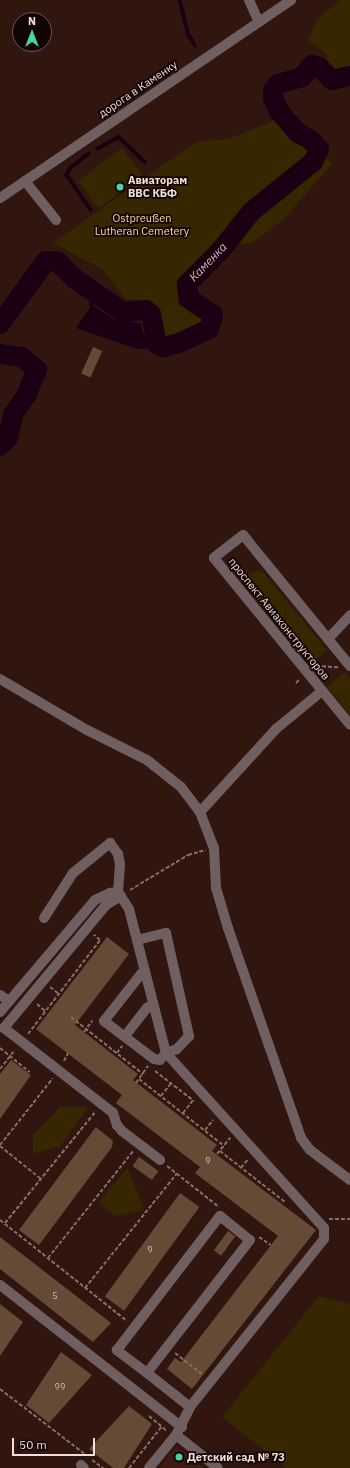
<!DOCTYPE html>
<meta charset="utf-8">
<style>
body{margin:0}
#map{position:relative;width:350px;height:1468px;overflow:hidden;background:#31150f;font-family:"IBM Plex Sans",sans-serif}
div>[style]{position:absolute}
.built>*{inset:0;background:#3e1a13}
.green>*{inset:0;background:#372700;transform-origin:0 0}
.water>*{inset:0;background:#1b0013}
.stream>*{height:3.5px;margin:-1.75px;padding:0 1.75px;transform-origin:1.75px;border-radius:1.75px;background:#1b0013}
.river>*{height:20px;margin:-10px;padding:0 10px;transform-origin:10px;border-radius:10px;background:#1b0013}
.building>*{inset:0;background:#654b36;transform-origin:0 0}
.path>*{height:2px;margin-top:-1px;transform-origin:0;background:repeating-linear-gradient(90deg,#866e68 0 4px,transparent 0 6px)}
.minor>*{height:10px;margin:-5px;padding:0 5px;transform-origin:5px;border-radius:5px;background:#6f5f61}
.dots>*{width:11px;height:11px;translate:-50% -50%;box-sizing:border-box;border:2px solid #110504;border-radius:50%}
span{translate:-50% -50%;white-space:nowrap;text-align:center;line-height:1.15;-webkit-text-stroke:3.5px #110504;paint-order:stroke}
.number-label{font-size:9px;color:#d0b9b0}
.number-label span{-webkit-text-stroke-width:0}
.street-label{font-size:11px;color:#f3ded9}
.poi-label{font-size:11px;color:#f3ded9;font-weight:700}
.left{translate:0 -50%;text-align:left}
.park-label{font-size:11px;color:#ffdd95}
.water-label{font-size:12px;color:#eca7d3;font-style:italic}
.north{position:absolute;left:12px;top:12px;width:40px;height:40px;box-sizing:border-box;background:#110504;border:1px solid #6b5c59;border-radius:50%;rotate:0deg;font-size:11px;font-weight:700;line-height:16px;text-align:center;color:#f3ded9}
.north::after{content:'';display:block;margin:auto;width:14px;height:18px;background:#47d49e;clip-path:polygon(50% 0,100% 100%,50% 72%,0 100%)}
.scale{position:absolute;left:12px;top:1438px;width:83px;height:18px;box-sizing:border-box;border:2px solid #f3ded9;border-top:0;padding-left:5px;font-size:12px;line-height:14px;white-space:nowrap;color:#f3ded9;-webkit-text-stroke:3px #110504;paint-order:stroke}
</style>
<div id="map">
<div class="built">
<div style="clip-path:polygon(176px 1446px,204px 1468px,159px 1468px)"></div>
</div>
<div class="green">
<div style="clip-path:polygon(340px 0,350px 0,350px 71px,331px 69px,326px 54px,308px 40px,317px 20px)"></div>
<div style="clip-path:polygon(295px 112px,301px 133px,316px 145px,332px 164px,282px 221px,252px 243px,219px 244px,176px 282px,178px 305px,210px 317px,194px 331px,164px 337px,148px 303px,125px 298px,101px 268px,53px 243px,196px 142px,229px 139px)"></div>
<div style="left:122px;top:148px;width:34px;height:55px;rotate:53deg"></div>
<div style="clip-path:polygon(259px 570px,264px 573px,327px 650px,309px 665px,246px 587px,247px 575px)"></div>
<div style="clip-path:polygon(345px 672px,350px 678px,350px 715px,327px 687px)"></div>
<div style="clip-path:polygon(60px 1107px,89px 1107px,60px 1146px,33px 1154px,33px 1135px)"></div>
<div style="clip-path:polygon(128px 1168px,144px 1210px,115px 1216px,99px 1202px)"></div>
<div style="clip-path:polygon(319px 1296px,350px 1304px,350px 1468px,287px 1468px,222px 1417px)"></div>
</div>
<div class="water">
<div style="clip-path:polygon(92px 305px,114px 319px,140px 323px,148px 345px,146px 349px,137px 349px,76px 328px)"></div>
</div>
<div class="stream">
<div style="left:180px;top:0;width:36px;rotate:76deg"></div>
<div style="left:189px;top:35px;width:12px;rotate:59deg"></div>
<div style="left:97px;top:149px;width:25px;rotate:-29deg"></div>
<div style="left:119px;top:137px;width:36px;rotate:44deg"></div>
<div style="left:89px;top:154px;width:23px;rotate:142deg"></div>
<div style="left:71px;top:168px;width:8px;rotate:120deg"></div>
<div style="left:67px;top:175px;width:42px;rotate:55.6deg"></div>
<div style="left:91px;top:305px;width:13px;rotate:-86deg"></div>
</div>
<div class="river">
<div style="left:0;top:324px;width:78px;rotate:-53.9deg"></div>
<div style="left:46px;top:261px;width:12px;rotate:5deg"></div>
<div style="left:58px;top:262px;width:24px;rotate:45deg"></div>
<div style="left:75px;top:279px;width:58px;rotate:34.5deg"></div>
<div style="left:123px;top:312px;width:23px;rotate:-5deg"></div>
<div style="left:146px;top:310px;width:6px;rotate:39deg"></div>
<div style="left:151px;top:314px;width:31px;rotate:79deg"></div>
<div style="left:157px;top:344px;width:7px;rotate:27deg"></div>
<div style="left:163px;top:347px;width:16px;rotate:-14deg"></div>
<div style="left:179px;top:343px;width:33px;rotate:-25deg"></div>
<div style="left:209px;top:329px;width:15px;rotate:-74deg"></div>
<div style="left:213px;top:315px;width:29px;rotate:-146deg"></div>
<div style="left:189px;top:299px;width:15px;rotate:-98deg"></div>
<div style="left:187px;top:284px;width:48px;rotate:-45deg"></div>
<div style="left:221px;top:250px;width:48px;rotate:-51.7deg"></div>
<div style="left:251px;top:212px;width:80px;rotate:-38.9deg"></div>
<div style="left:313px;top:162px;width:14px;rotate:-65deg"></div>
<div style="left:319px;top:149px;width:12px;rotate:-132deg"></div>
<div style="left:311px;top:140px;width:15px;rotate:-152deg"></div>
<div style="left:298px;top:133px;width:29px;rotate:-131deg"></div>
<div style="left:279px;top:111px;width:14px;rotate:-115deg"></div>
<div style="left:273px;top:98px;width:8px;rotate:-90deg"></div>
<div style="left:273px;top:90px;width:8px;rotate:-50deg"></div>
<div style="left:278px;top:84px;width:25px;rotate:-16deg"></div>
<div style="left:302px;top:77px;width:16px;rotate:-50deg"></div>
<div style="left:312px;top:65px;width:7px;rotate:16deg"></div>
<div style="left:319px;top:67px;width:18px;rotate:45deg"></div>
<div style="left:332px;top:80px;width:18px;rotate:-13deg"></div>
<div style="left:0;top:354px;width:22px;rotate:8deg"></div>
<div style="left:22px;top:357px;width:20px;rotate:41deg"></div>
<div style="left:37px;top:370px;width:26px;rotate:113deg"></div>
<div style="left:27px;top:394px;width:25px;rotate:124deg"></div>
<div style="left:13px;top:415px;width:24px;rotate:102deg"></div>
<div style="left:8px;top:438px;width:11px;rotate:135deg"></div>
</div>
<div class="building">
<div style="left:93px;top:347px;width:10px;height:29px;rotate:24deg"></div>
<div style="clip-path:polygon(107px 937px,129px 954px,75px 1025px,138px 1074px,133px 1080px,217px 1145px,212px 1151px,316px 1230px,192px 1389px,167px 1369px,175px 1358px,181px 1362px,278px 1236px,195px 1173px,200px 1167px,116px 1103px,122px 1095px,36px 1029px)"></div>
<div style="clip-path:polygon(11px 1060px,31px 1075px,0 1119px,0 1074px)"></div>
<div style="clip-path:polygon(96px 1127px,113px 1141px,112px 1147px,39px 1245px,19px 1230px)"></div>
<div style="left:139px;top:1157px;width:24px;height:11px;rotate:36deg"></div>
<div style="left:180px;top:1193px;width:24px;height:128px;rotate:36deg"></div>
<div style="left:228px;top:1231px;width:9px;height:24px;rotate:36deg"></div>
<div style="clip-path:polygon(0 1237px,111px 1323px,93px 1342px,0 1269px)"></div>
<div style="clip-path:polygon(0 1304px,23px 1322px,0 1356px)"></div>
<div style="clip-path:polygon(61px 1352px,92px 1375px,49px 1423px,26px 1405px)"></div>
<div style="clip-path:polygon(129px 1406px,152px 1424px,124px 1468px,113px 1468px,89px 1449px)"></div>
</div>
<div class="path">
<div style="left:316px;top:666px;width:22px;rotate:3deg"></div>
<div style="left:296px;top:683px;width:6px;rotate:-45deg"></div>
<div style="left:130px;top:890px;width:68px;rotate:-31.1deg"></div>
<div style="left:188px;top:855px;width:18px;rotate:-16deg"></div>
<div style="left:50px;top:987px;width:11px;rotate:38deg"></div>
<div style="left:37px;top:1004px;width:11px;rotate:41deg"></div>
<div style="left:71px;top:1017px;width:92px;rotate:38.4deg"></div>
<div style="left:84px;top:1032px;width:14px;rotate:-54deg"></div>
<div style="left:28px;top:1034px;width:118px;rotate:-52.5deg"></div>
<div style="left:100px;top:940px;width:8px;rotate:-140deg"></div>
<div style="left:0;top:1048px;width:38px;rotate:39deg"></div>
<div style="left:117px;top:1053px;width:9px;rotate:-54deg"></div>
<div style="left:64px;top:1061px;width:9px;rotate:-63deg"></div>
<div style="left:0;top:1069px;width:24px;rotate:-52deg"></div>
<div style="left:155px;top:1071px;width:49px;rotate:37.6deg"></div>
<div style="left:139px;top:1079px;width:108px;rotate:38.2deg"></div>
<div style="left:136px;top:1083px;width:21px;rotate:-55deg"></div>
<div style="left:161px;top:1096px;width:16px;rotate:-52deg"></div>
<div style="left:183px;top:1113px;width:16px;rotate:-52deg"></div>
<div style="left:205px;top:1130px;width:13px;rotate:-51deg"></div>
<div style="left:0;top:1145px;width:85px;rotate:-51.7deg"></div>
<div style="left:0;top:1146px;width:53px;rotate:38.8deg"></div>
<div style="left:220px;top:1151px;width:83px;rotate:38.1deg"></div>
<div style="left:217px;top:1154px;width:21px;rotate:-51deg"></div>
<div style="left:167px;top:1166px;width:66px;rotate:38.3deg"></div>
<div style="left:241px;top:1168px;width:11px;rotate:-52deg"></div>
<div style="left:329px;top:1219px;width:21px"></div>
<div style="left:0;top:1220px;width:162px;rotate:38.5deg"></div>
<div style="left:5px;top:1223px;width:144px;rotate:-50.9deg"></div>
<div style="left:259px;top:1237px;width:14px;rotate:34deg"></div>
<div style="left:48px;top:1258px;width:137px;rotate:-51.5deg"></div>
<div style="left:85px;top:1288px;width:147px;rotate:-51.3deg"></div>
<div style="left:175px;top:1353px;width:36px;rotate:38deg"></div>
<div style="left:0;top:1389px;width:108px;rotate:37.5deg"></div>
<div style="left:149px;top:1416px;width:23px;rotate:40deg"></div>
<div style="left:92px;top:1460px;width:14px;rotate:36deg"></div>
<div style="left:129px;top:1468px;width:53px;rotate:-51.8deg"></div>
</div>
<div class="minor">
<div style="left:249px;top:0;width:24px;rotate:66deg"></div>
<div style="left:25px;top:181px;width:50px;rotate:51.5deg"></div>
<div style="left:0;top:198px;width:352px;rotate:-34.2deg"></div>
<div style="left:328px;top:639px;width:33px;rotate:-47deg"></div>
<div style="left:350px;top:666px;width:169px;rotate:-129.2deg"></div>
<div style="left:243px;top:535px;width:37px;rotate:142deg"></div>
<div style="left:214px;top:558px;width:215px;rotate:50.8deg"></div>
<div style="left:0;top:679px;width:101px;rotate:30.4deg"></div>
<div style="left:87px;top:730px;width:67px;rotate:26.6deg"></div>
<div style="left:147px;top:760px;width:43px;rotate:38.5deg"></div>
<div style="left:181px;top:787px;width:31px;rotate:53deg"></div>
<div style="left:200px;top:812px;width:39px;rotate:69deg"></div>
<div style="left:214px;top:848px;width:40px;rotate:87.1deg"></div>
<div style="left:216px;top:888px;width:42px;rotate:73.3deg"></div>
<div style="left:228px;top:928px;width:222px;rotate:70.8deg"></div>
<div style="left:301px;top:1138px;width:15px;rotate:53deg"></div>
<div style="left:310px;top:1150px;width:50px;rotate:36.9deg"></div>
<div style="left:200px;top:812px;width:113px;rotate:-47.5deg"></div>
<div style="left:276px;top:729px;width:60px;rotate:-39.6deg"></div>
<div style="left:121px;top:896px;width:17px;rotate:149deg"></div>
<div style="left:106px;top:905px;width:160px;rotate:129.7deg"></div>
<div style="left:4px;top:1028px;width:138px;rotate:37.9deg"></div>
<div style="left:113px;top:1113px;width:13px;rotate:72deg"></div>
<div style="left:117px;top:1125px;width:8px;rotate:50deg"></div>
<div style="left:122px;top:1131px;width:48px;rotate:37.3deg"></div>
<div style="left:44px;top:918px;width:54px;rotate:-57.2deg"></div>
<div style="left:73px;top:873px;width:48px;rotate:-39deg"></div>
<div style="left:110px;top:843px;width:14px;rotate:54deg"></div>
<div style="left:118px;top:854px;width:10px;rotate:79deg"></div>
<div style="left:120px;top:864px;width:28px;rotate:94deg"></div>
<div style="left:137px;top:940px;width:30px;rotate:-14deg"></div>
<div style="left:166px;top:933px;width:106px;rotate:77.4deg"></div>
<div style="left:189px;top:1036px;width:18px;rotate:133deg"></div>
<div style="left:177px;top:1049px;width:12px;rotate:160deg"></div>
<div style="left:166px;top:1053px;width:9px;rotate:131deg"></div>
<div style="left:160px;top:1060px;width:6px;rotate:-171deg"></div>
<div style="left:154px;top:1059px;width:63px;rotate:-142.8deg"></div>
<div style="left:104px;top:1021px;width:60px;rotate:-51.8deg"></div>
<div style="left:141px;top:974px;width:4px;rotate:-14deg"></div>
<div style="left:0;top:995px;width:11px;rotate:34deg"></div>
<div style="left:0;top:1012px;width:147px;rotate:-49.7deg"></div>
<div style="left:95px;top:900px;width:17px;rotate:-25deg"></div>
<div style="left:110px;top:893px;width:8px;rotate:-7deg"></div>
<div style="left:118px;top:892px;width:20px;rotate:57deg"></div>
<div style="left:129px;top:909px;width:149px;rotate:75.6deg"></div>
<div style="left:166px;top:1053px;width:236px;rotate:47.9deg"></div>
<div style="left:324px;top:1228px;width:11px;rotate:90deg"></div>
<div style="left:324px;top:1239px;width:215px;rotate:128.6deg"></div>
<div style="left:190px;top:1407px;width:55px;rotate:-141.7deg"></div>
<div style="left:125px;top:1036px;width:36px;rotate:-52deg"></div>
<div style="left:147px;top:1008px;width:7px;rotate:-27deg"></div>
<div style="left:220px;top:1216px;width:38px;rotate:39deg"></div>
<div style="left:250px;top:1240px;width:168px;rotate:127.8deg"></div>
<div style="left:147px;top:1373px;width:38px;rotate:-143deg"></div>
<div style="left:117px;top:1350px;width:169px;rotate:-52.5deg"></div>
<div style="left:0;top:1285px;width:231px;rotate:38deg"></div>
<div style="left:176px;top:1435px;width:53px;rotate:38.2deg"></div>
<div style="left:81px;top:1465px;width:4px;rotate:45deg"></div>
<div style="left:149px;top:1468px;width:43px;rotate:-50.7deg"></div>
<div style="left:176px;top:1435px;width:31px;rotate:-63deg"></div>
</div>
<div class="dots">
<div style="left:120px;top:187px;background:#47d49e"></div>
<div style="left:179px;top:1457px;background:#47d49e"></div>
</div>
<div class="number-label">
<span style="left:208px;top:1161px">9</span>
<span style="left:150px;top:1250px">9</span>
<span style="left:55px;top:1296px">5</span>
<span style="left:60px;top:1387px">99</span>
</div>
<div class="street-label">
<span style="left:138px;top:89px;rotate:-34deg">дорога в Каменку</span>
<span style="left:279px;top:619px;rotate:51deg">проспект Авиаконструкторов</span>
</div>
<div class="poi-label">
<span class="left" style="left:128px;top:187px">Авиаторам<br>ВВС КБФ</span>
<span class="left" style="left:187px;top:1457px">Детский сад № 73</span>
</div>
<div class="park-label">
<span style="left:142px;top:225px">Ostpreußen<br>Lutheran Cemetery</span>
</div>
<div class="water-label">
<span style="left:208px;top:262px;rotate:-46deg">Каменка</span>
</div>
<div class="north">N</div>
<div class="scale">50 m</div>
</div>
